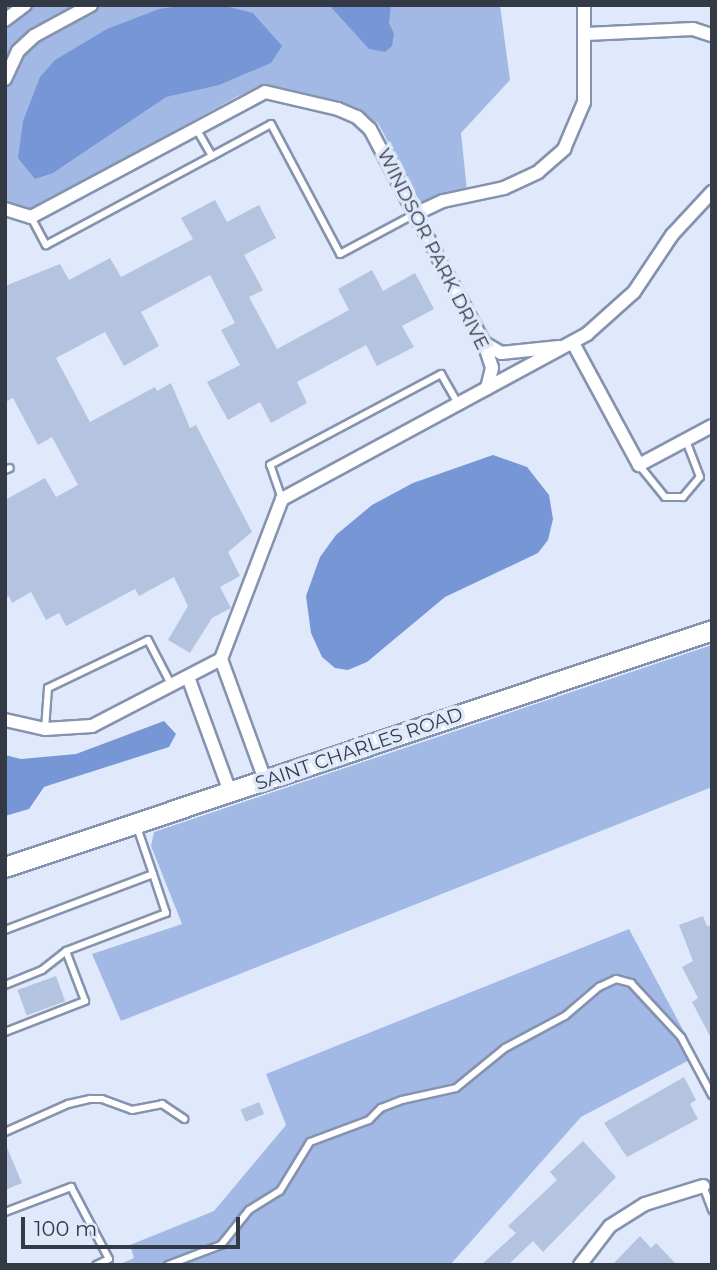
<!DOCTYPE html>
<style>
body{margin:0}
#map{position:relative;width:717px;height:1270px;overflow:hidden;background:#dfe9fb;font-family:Montserrat,sans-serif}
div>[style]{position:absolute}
.green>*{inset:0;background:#a3b9e5}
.water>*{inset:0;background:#7696d6}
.building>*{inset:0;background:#b4c3e0;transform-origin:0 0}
.roads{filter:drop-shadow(2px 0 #8593ae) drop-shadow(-2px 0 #8593ae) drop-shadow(0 2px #8593ae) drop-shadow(0 -2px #8593ae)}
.lane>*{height:6px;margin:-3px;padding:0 3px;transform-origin:3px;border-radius:3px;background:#fff}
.street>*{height:12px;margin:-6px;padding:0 6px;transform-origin:6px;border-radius:6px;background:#fff}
.secondary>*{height:19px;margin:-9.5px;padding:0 9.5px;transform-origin:9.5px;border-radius:9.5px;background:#fff}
span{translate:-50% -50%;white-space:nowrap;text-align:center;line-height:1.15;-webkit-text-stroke:7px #dfe9fb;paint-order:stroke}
.street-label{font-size:19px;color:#333945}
.frame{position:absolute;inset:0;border:7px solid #333945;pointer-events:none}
.scale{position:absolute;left:21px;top:1217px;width:219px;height:32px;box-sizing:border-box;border:4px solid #333945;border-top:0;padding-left:9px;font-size:21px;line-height:24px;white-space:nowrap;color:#333945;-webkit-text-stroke:5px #dfe9fb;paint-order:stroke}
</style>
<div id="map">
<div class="green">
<div style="clip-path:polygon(5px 5px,500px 5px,510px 80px,461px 133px,467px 191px,421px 204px,378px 123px,343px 104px,268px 85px,238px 96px,31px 210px,5px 202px)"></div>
<div style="clip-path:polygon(712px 645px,712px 787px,121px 1021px,92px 954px,182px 924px,151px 846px,154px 832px)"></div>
<div style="clip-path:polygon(629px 929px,697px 1056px,581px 1117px,450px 1265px,118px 1265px,134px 1258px,130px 1245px,214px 1211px,286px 1125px,266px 1074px)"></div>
</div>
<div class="water">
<div style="clip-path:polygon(186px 5px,221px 5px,253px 13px,282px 46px,271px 63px,219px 85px,166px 97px,53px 173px,35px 179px,18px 158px,23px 121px,40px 77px,55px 60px,107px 29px,159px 9px)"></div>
<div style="clip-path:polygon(391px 5px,389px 23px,394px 34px,392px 46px,385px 52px,369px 49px,330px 6px)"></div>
<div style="clip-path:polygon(493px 455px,527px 467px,549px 495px,553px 519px,548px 540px,538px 553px,445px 597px,367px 662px,348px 670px,335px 668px,322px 657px,311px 633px,306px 596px,320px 557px,336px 535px,372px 505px,413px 483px)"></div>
<div style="clip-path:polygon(164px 721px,176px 734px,169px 747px,53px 784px,44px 787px,29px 809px,5px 816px,5px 755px,21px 759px,76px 754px)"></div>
</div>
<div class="building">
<div style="clip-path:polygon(215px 200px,227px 222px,259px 205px,276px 238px,244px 255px,263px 290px,249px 297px,277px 349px,349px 310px,338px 289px,372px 270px,383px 291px,415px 273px,434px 309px,402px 326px,414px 347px,377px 366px,366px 345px,297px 382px,307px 403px,271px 423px,260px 402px,228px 420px,207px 382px,240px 365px,221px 330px,235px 323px,210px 275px,141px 312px,159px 346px,124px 366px,105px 332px,56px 358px,90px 422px,155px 387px,157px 391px,171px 383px,190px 428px,196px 425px,252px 532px,228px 552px,240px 576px,220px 587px,231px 608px,212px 618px,190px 653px,168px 640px,188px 606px,174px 577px,139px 596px,135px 589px,66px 626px,59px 613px,46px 620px,31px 592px,12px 603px,9px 596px,5px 598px,5px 500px,45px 478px,56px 497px,78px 485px,52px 437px,38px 445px,13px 398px,5px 402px,5px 286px,60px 264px,69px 280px,110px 258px,121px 277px,193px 239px,181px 218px)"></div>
<div style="clip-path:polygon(703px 916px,707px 926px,712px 925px,712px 1040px,692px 1002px,698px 998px,682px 967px,693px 961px,679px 925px)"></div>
<div style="left:56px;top:976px;width:27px;height:41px;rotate:70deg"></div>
<div style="clip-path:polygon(684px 1077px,696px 1100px,690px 1104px,698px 1119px,627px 1157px,604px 1123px)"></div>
<div style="left:259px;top:1102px;width:13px;height:20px;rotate:67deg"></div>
<div style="clip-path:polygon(583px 1141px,616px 1177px,543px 1252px,533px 1241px,508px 1265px,481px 1265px,516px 1233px,508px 1226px,557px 1180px,550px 1172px)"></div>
<div style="clip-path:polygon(5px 1143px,22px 1183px,5px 1190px)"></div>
<div style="clip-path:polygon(640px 1236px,651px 1248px,656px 1243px,677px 1265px,612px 1265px)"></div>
</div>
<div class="roads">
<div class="lane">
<div style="left:197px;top:130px;width:30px;rotate:60deg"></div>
<div style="left:212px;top:156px;width:67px;rotate:-28.5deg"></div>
<div style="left:271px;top:124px;width:147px;rotate:62deg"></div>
<div style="left:340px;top:254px;width:85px;rotate:-28.1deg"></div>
<div style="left:31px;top:217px;width:32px;rotate:62deg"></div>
<div style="left:46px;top:245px;width:188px;rotate:-28.2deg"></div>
<div style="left:639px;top:465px;width:41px;rotate:50.9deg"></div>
<div style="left:665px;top:497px;width:18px"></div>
<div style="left:683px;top:497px;width:26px;rotate:-50deg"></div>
<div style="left:700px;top:477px;width:40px;rotate:-111deg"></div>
<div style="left:5px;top:470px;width:5px;rotate:-22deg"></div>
<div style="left:282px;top:499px;width:36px;rotate:-109deg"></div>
<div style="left:270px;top:465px;width:194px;rotate:-28deg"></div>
<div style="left:441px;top:374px;width:34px;rotate:60deg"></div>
<div style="left:45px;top:729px;width:41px;rotate:-85.8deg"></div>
<div style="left:48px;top:688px;width:111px;rotate:-25.6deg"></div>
<div style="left:148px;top:640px;width:50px;rotate:62.4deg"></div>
<div style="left:5px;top:930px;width:158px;rotate:-20.7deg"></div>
<div style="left:153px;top:874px;width:50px;rotate:-108.8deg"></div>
<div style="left:5px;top:985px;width:40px;rotate:-22deg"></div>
<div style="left:42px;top:970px;width:31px;rotate:-38deg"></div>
<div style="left:5px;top:1032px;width:86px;rotate:-21.2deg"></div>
<div style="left:85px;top:1001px;width:53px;rotate:-110.8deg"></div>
<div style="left:66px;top:951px;width:107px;rotate:-20.8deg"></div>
<div style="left:166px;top:913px;width:41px;rotate:-108.4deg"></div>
<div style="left:5px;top:1132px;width:69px;rotate:-24deg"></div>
<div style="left:68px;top:1104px;width:23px;rotate:-13deg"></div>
<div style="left:90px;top:1099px;width:12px"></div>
<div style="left:102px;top:1099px;width:32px;rotate:20deg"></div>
<div style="left:132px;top:1110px;width:31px;rotate:-11deg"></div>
<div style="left:162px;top:1104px;width:27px;rotate:34deg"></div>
<div style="left:703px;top:1186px;width:26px;rotate:69deg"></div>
<div style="left:5px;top:1212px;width:71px;rotate:-20.7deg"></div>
<div style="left:71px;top:1187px;width:81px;rotate:62.2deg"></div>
<div style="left:109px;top:1259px;width:14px;rotate:155deg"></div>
<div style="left:168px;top:1265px;width:57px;rotate:-20.7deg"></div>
<div style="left:221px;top:1245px;width:45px;rotate:-51.3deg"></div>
<div style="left:249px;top:1210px;width:36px;rotate:-32deg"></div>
<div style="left:280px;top:1191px;width:57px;rotate:-58.5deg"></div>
<div style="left:310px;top:1142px;width:63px;rotate:-20.4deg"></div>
<div style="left:369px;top:1120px;width:17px;rotate:-45deg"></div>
<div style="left:381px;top:1108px;width:22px;rotate:-21deg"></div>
<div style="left:402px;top:1100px;width:55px;rotate:-12.5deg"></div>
<div style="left:456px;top:1088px;width:63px;rotate:-39.2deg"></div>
<div style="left:505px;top:1048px;width:68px;rotate:-28.1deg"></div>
<div style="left:565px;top:1016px;width:45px;rotate:-40.5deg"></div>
<div style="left:599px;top:987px;width:19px;rotate:-25deg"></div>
<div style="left:616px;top:979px;width:16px;rotate:15deg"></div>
<div style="left:631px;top:983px;width:74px;rotate:47.2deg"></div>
<div style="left:681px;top:1037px;width:66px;rotate:61.9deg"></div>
</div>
<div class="street">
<div style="left:5px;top:20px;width:25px;rotate:-37deg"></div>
<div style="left:586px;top:34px;width:107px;rotate:-2.7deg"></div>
<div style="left:693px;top:29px;width:20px;rotate:18deg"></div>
<div style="left:5px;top:79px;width:31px;rotate:-65deg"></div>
<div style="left:18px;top:51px;width:22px;rotate:-43deg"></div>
<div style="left:34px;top:36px;width:65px;rotate:-28.5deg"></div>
<div style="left:5px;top:209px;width:27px;rotate:17deg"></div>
<div style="left:31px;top:217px;width:265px;rotate:-28.1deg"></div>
<div style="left:265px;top:92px;width:75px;rotate:13.1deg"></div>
<div style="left:338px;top:109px;width:21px;rotate:23deg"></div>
<div style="left:357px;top:117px;width:18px;rotate:43deg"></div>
<div style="left:370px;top:129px;width:96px;rotate:62.1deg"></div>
<div style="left:415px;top:214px;width:146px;rotate:61.9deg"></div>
<div style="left:484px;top:343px;width:26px;rotate:72deg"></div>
<div style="left:492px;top:368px;width:21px;rotate:104deg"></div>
<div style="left:415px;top:214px;width:31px;rotate:-25deg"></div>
<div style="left:443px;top:201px;width:62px;rotate:-12deg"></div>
<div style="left:504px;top:188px;width:38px;rotate:-25deg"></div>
<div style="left:538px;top:172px;width:35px;rotate:-41deg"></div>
<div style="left:564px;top:149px;width:51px;rotate:-66.9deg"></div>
<div style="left:584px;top:102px;width:97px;rotate:-90deg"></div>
<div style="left:484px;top:343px;width:20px;rotate:30deg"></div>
<div style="left:501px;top:353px;width:58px;rotate:-5.9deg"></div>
<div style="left:573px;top:343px;width:139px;rotate:61.6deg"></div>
<div style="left:639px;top:465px;width:83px;rotate:-28.1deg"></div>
<div style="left:221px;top:659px;width:129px;rotate:70deg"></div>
<div style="left:188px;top:677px;width:122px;rotate:69.9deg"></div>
<div style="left:5px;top:720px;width:41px;rotate:12.7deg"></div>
<div style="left:45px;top:729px;width:47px;rotate:-3.7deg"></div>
<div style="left:92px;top:726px;width:145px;rotate:-27.4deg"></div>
<div style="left:221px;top:659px;width:171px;rotate:-69.1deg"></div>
<div style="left:282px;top:499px;width:347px;rotate:-28.4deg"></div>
<div style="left:587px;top:334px;width:63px;rotate:-41.8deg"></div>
<div style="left:634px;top:292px;width:69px;rotate:-56.3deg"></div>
<div style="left:672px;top:235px;width:59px;rotate:-47.1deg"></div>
<div style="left:580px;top:1265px;width:49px;rotate:-52.4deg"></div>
<div style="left:610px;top:1226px;width:41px;rotate:-32.2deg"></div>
<div style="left:645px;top:1204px;width:61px;rotate:-17.2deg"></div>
</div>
<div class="secondary">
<div style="left:5px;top:867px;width:746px;rotate:-18.53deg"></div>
</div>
</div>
<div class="street-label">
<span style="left:433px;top:249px;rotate:63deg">WINDSOR PARK DRIVE</span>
<span style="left:359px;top:749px;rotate:-19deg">SAINT CHARLES ROAD</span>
</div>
<div class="frame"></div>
<div class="scale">100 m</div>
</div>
